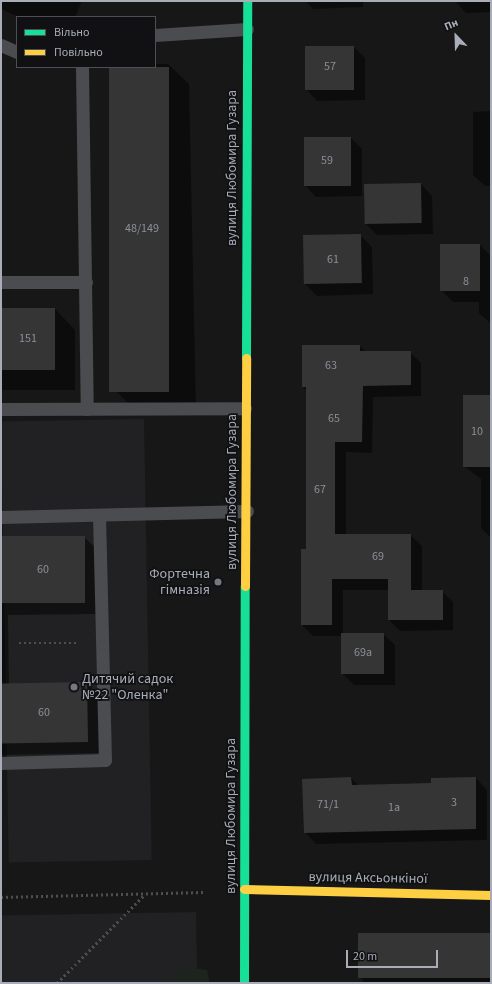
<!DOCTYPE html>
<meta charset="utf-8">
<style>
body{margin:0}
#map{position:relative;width:492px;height:984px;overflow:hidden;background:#171717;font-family:"Source Sans 3",sans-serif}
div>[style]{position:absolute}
.built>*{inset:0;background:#212123;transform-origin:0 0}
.green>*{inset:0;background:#1d241e}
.shadow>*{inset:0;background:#0007}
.building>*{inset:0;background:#353536;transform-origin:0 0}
.path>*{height:2.5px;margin-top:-1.25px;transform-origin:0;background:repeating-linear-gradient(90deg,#4d4e52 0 2px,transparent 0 5px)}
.lane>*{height:13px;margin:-6.5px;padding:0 6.5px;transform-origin:6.5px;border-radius:6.5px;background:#4b4c50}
.fast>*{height:9px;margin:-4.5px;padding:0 4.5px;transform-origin:4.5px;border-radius:4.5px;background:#16e098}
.slow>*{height:9px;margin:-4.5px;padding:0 4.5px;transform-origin:4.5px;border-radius:4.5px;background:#ffcf43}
.dots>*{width:11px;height:11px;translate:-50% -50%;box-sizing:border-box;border:2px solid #111113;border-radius:50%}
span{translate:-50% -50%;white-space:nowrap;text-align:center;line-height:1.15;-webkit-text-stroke:3.5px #111113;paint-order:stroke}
.number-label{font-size:12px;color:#8b8f98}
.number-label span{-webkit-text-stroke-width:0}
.street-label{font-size:14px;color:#a8adb8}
.poi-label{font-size:14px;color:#a8adb8}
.right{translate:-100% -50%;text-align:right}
.left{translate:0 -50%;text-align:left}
.frame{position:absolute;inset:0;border:2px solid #a8adb8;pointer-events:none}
.legend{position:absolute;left:16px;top:16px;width:140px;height:52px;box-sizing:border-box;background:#111113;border:1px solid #4d4f55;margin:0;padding:5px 7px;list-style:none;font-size:12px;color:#a8adb8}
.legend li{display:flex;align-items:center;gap:8px;height:20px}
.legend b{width:20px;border:1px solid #4d4f55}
.north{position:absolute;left:436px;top:16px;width:40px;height:40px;-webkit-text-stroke:3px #111113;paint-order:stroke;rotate:337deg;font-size:11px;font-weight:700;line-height:16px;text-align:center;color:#a8adb8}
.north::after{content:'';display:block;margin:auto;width:14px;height:18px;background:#a8adb8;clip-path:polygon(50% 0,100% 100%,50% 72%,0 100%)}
.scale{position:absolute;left:346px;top:950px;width:92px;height:18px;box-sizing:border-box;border:2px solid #a8adb8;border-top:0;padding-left:5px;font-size:12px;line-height:14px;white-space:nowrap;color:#a8adb8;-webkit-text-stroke:3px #111113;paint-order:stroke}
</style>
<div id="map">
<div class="built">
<div style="left:144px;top:419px;width:441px;height:143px;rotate:89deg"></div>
<div style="left:196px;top:912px;width:71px;height:195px;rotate:89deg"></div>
</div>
<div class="green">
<div style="clip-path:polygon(183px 967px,207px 970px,210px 983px,169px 983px)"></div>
</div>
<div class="shadow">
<div style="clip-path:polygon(1px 1px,82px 1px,75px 17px,18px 17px,1px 9px)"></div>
<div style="clip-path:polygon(306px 1px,363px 1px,363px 7px,313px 9px)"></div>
<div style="clip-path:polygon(491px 1px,491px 12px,466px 13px,455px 1px)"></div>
<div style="clip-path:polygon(354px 47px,365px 58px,365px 100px,317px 101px,306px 89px)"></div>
<div style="clip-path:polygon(155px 64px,168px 64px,189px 84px,196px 410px,137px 412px,117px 392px,110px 67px,155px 67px)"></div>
<div style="clip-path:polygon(491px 111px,491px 186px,485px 186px,473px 175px,473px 112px)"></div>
<div style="clip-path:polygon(351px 138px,362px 149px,362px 196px,316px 197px,305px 185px)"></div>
<div style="clip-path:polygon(421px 184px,432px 196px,433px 234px,377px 235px,366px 224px)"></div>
<div style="clip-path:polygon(361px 236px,372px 247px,373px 294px,317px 296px,305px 284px)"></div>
<div style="clip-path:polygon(480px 245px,491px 256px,491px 324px,479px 313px,479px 302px,453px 302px,441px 290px)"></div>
<div style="clip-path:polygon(1px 309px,55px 309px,75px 330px,75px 390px,1px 390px)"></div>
<div style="clip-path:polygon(360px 346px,366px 352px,410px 352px,421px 363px,421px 396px,373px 397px,372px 453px,346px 452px,346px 535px,410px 535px,422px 546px,422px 591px,442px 591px,453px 602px,453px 630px,400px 631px,389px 620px,389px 590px,343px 590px,343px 634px,383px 634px,395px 645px,395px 685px,354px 685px,343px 674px,342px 636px,313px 636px,302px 625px,307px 550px,307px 391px,303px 387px)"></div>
<div style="clip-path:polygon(491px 396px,491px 538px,481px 528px,481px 479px,465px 467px)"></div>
<div style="clip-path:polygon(84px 537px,96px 548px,96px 614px,8px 615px,9px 684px,86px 683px,98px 694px,99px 753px,1px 755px,1px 538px)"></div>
<div style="clip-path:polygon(351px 778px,359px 786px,432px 784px,476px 778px,487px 790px,487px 840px,316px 844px,305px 832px)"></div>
<div style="clip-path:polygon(491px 934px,491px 983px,365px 983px,361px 978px)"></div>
</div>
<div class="building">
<div style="left:305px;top:46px;width:49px;height:44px"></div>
<div style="left:109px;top:67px;width:60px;height:325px"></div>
<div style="left:304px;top:137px;width:47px;height:49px"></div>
<div style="left:421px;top:183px;width:40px;height:57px;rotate:89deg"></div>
<div style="left:361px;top:234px;width:49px;height:58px;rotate:89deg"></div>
<div style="left:440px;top:244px;width:40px;height:47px"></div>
<div style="left:1px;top:308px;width:54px;height:62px"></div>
<div style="clip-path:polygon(302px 345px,360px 345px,360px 351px,411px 351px,411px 385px,363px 386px,362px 442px,335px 442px,335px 534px,411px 534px,411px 590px,443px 590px,443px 620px,388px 620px,388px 579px,332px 579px,332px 625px,301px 625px,301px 549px,306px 549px,306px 387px,302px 387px)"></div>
<div style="left:491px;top:395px;width:72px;height:28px;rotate:90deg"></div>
<div style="left:85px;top:536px;width:67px;height:84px;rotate:90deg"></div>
<div style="left:341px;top:633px;width:43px;height:41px"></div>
<div style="left:87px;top:682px;width:60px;height:86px;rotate:89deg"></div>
<div style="clip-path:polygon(351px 777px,352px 785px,431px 783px,431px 778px,476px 777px,476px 829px,304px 833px,302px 779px)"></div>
<div style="left:491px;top:933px;width:45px;height:133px;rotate:90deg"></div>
</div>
<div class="path">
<div style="left:19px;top:643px;width:60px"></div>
<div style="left:1px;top:897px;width:204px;rotate:-1.4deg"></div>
<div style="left:57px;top:983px;width:125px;rotate:-45.3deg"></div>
</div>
<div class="lane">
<div style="left:155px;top:35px;width:92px;rotate:-3.7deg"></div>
<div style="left:1px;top:45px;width:17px;rotate:24deg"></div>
<div style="left:82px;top:67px;width:342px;rotate:89.2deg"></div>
<div style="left:1px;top:282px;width:85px"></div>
<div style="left:1px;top:409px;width:244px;rotate:-0.2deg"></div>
<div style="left:1px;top:517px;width:246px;rotate:-1.4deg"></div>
<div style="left:1px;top:763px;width:104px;rotate:-1.7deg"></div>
<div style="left:105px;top:760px;width:245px;rotate:-91.4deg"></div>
</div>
<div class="fast">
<div style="left:246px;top:358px;width:357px;rotate:-89.8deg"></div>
<div style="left:244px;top:983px;width:397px;rotate:-89.9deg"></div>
</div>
<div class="slow">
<div style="left:245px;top:586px;width:228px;rotate:-89.7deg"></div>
<div style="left:244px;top:889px;width:247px;rotate:1.4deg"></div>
</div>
<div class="dots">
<div style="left:218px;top:582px;background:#757880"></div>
<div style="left:74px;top:687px;background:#757880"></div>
</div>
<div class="number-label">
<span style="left:330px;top:67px">57</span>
<span style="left:327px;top:161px">59</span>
<span style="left:142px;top:229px">48/149</span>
<span style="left:333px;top:260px">61</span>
<span style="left:466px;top:282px">8</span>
<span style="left:28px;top:339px">151</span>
<span style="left:331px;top:366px">63</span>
<span style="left:334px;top:419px">65</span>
<span style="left:477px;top:432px">10</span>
<span style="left:320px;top:490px">67</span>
<span style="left:378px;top:557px">69</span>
<span style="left:43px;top:570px">60</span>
<span style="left:363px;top:653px">69а</span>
<span style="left:44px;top:713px">60</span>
<span style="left:454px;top:803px">3</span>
<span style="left:328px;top:805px">71/1</span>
<span style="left:394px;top:808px">1а</span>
</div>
<div class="street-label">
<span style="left:232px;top:168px;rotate:-90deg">вулиця Любомира Гузара</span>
<span style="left:232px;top:492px;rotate:-90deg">вулиця Любомира Гузара</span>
<span style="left:231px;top:816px;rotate:-90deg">вулиця Любомира Гузара</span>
<span style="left:368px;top:878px;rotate:1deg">вулиця Аксьонкіної</span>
</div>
<div class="poi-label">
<span class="right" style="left:210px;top:582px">Фортечна<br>гімназія</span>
<span class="left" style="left:82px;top:687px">Дитячий садок<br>№22 "Оленка"</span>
</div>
<div class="frame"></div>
<ul class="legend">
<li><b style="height:5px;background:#16e098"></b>Вільно</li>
<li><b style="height:5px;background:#ffcf43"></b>Повільно</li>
</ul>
<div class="north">Пн</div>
<div class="scale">20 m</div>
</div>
